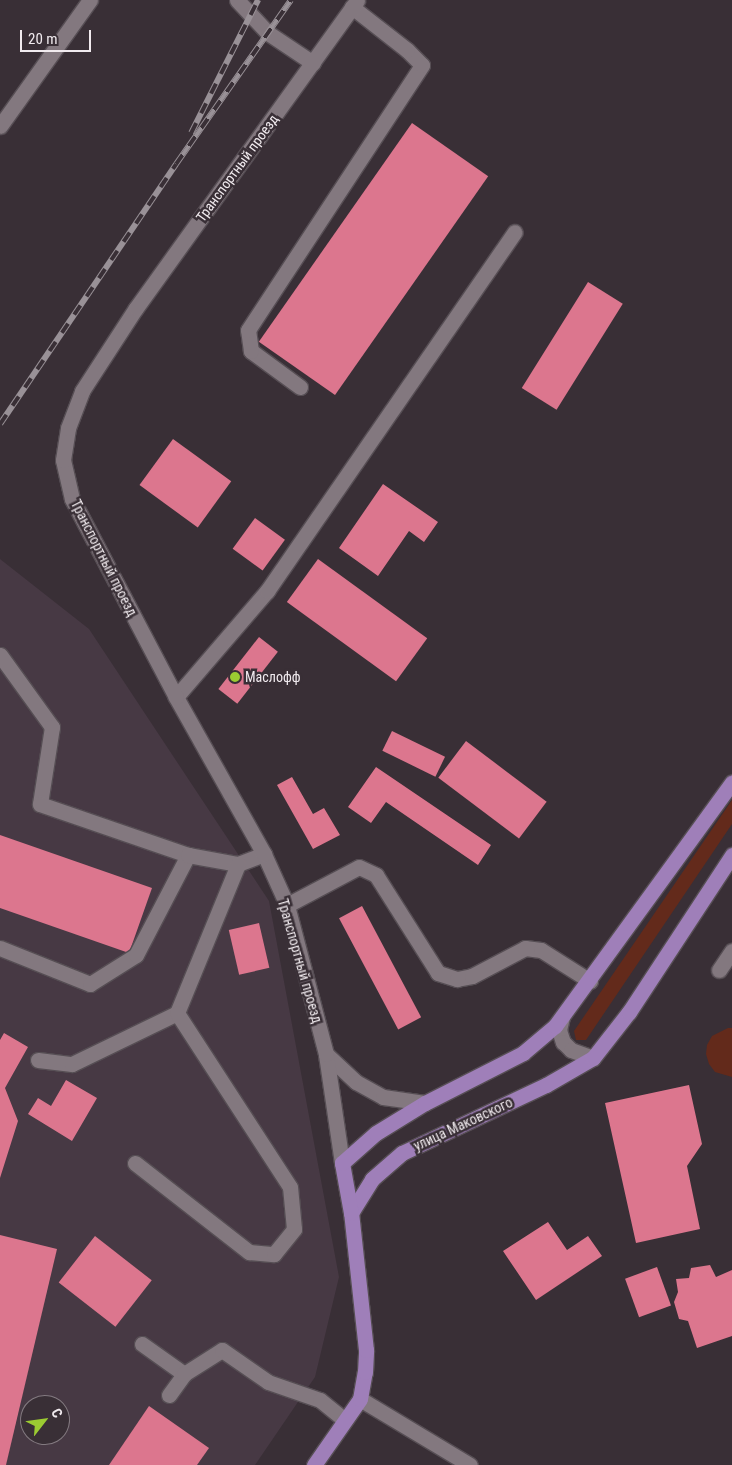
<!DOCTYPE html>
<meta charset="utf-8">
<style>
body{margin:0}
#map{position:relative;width:732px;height:1465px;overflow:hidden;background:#392f36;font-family:"Roboto Condensed",sans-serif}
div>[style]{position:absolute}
.built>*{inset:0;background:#473944}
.green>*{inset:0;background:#632a1b}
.building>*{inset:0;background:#dc768e;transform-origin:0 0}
.roads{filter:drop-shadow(1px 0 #564e54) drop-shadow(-1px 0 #564e54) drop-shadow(0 1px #564e54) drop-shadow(0 -1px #564e54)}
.minor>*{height:15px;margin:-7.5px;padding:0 7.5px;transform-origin:7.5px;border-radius:7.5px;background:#83787f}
.major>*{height:15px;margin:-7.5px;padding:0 7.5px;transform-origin:7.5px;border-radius:7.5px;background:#9f7fb9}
.rail>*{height:5.5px;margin-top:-2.75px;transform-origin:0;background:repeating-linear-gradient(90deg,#392f36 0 11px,#999197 0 22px);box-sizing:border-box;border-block:1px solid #999197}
.dots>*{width:14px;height:14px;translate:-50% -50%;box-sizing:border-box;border:2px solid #392f36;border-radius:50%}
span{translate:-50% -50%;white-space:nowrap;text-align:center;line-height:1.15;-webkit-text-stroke:5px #392f36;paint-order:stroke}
.street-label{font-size:14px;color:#f1ebef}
.poi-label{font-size:14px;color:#f1ebef}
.left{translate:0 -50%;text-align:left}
.north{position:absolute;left:20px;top:1395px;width:50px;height:50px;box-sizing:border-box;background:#392f36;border:1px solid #837a80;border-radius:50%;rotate:60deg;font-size:14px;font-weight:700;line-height:20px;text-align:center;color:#f1ebef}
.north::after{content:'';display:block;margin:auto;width:18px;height:22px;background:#9bcb32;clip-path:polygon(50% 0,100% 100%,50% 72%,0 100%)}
.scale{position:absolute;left:20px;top:30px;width:71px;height:22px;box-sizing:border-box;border:2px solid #f1ebef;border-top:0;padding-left:6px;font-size:15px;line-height:18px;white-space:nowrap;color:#f1ebef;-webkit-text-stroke:4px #392f36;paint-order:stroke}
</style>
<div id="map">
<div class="built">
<div style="clip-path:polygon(evenodd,0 559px,89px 629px,269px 901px,339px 1277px,315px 1377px,255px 1465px,0 1465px,0 559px,30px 1405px,60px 1405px,60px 1435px,30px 1435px,30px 1405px)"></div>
</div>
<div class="green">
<div style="clip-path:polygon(732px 800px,732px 824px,586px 1040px,576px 1040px,574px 1031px)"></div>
<div style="clip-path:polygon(728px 1028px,732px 1028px,732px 1077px,715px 1072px,709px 1064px,706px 1054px,707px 1045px,712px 1036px)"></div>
</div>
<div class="building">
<div style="left:412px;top:123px;width:93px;height:267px;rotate:35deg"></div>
<div style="left:588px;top:282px;width:41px;height:125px;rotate:32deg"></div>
<div style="left:173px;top:439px;width:72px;height:57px;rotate:36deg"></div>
<div style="clip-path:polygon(383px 484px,438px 522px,424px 542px,409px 531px,378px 576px,339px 548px)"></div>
<div style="left:255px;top:518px;width:37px;height:38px;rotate:36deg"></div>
<div style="left:318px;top:559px;width:135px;height:53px;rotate:36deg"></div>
<div style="left:259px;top:637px;width:24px;height:66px;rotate:38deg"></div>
<div style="left:392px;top:731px;width:59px;height:22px;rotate:26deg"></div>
<div style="left:466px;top:741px;width:101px;height:46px;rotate:37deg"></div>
<div style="clip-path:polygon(376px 767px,491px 845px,478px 865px,386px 802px,371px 823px,348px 807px)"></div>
<div style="clip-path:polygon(292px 777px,313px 814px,324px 808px,340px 835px,313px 849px,277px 785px)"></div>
<div style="clip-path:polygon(0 835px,152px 888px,129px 953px,0 908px)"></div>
<div style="left:362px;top:906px;width:126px;height:26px;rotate:62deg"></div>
<div style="left:259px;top:923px;width:46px;height:31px;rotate:77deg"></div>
<div style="clip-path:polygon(4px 1033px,28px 1047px,5px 1088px,18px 1121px,0 1178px,0 1040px)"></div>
<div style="clip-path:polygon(66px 1080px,97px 1098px,72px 1141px,28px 1114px,38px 1098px,51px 1106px)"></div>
<div style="clip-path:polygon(689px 1085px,702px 1144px,687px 1166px,700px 1229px,636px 1243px,605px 1103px)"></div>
<div style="clip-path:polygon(548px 1222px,567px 1250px,588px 1236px,602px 1256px,536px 1300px,503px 1251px)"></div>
<div style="clip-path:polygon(0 1235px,57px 1249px,6px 1465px,0 1465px)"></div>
<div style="left:95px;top:1236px;width:72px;height:59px;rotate:38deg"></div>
<div style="clip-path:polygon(710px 1265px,716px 1277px,732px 1270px,732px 1336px,697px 1348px,688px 1321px,679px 1319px,674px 1302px,678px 1292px,676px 1279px,689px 1278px,691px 1268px)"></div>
<div style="left:657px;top:1267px;width:41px;height:34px;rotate:70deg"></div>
<div style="clip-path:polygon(149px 1406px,209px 1448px,197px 1465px,109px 1465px)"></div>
</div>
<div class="roads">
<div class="minor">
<div style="left:237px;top:0;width:45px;rotate:46.8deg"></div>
<div style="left:268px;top:33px;width:54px;rotate:33.7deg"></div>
<div style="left:0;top:126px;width:155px;rotate:-54.5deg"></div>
<div style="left:300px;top:387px;width:61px;rotate:-143.7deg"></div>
<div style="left:251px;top:351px;width:21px;rotate:-98deg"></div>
<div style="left:248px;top:330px;width:317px;rotate:-56.7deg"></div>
<div style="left:422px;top:65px;width:21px;rotate:-135deg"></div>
<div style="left:407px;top:50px;width:70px;rotate:-142deg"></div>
<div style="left:0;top:655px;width:89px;rotate:54.2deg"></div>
<div style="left:52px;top:727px;width:78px;rotate:98.9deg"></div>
<div style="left:40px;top:804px;width:157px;rotate:19deg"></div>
<div style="left:176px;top:697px;width:140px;rotate:-49.4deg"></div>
<div style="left:267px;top:591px;width:436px;rotate:-55.4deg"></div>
<div style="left:287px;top:905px;width:81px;rotate:-27.8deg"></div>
<div style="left:359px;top:867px;width:19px;rotate:25deg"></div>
<div style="left:376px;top:875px;width:116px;rotate:57.7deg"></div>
<div style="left:438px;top:973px;width:20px;rotate:18deg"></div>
<div style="left:457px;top:979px;width:15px;rotate:-11deg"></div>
<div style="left:472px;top:976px;width:60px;rotate:-27.8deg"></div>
<div style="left:525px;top:948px;width:16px;rotate:7deg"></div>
<div style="left:541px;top:950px;width:58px;rotate:32.3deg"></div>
<div style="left:0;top:948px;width:97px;rotate:21.8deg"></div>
<div style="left:90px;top:984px;width:54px;rotate:-32.2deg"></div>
<div style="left:136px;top:955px;width:113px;rotate:-62.5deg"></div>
<div style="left:188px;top:855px;width:51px;rotate:10.2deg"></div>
<div style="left:238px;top:864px;width:28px;rotate:-21deg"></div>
<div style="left:719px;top:970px;width:23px;rotate:-56deg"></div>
<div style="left:562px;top:1017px;width:13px;rotate:103deg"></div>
<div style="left:559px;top:1030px;width:13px;rotate:72deg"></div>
<div style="left:563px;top:1042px;width:11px;rotate:45deg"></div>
<div style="left:571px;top:1050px;width:23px;rotate:20deg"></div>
<div style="left:326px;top:1054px;width:41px;rotate:43deg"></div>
<div style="left:356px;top:1082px;width:31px;rotate:29deg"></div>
<div style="left:383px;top:1097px;width:42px;rotate:8.1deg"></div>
<div style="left:38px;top:1060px;width:34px;rotate:7deg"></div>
<div style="left:72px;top:1064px;width:117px;rotate:-25.9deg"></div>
<div style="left:177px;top:1013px;width:161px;rotate:-67.7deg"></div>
<div style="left:135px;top:1163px;width:145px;rotate:38deg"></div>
<div style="left:249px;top:1252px;width:25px;rotate:5deg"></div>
<div style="left:274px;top:1254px;width:32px;rotate:-51deg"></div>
<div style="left:294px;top:1229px;width:42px;rotate:-95.4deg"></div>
<div style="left:290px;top:1187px;width:207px;rotate:-123deg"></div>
<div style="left:342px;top:1163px;width:110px;rotate:-98.4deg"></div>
<div style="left:326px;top:1054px;width:154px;rotate:-104.7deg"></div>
<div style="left:287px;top:905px;width:56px;rotate:-114.3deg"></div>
<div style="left:264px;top:854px;width:180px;rotate:-119.3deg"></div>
<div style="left:176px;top:697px;width:224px;rotate:-117.7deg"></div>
<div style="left:72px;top:499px;width:40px;rotate:-103deg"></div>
<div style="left:63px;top:460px;width:32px;rotate:-81deg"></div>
<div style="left:68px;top:428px;width:40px;rotate:-69deg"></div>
<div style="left:82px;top:391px;width:99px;rotate:-57deg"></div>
<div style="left:136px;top:308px;width:379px;rotate:-54.3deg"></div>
<div style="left:142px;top:1344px;width:52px;rotate:35.5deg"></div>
<div style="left:169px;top:1395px;width:26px;rotate:-54deg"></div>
<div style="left:184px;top:1374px;width:45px;rotate:-32.3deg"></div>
<div style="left:222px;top:1350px;width:56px;rotate:34.8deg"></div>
<div style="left:268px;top:1382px;width:55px;rotate:19.1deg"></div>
<div style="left:320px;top:1400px;width:32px;rotate:39deg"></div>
<div style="left:360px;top:1399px;width:128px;rotate:31deg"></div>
</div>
<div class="major">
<div style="left:351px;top:1213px;width:40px;rotate:-58deg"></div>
<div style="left:372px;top:1179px;width:40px;rotate:-41deg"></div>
<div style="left:402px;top:1153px;width:159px;rotate:-25.3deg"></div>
<div style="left:546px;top:1085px;width:54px;rotate:-29.9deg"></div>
<div style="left:593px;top:1058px;width:58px;rotate:-52deg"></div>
<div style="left:629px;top:1012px;width:188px;rotate:-56.7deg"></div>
<div style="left:314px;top:1465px;width:80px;rotate:-55.1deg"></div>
<div style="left:360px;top:1399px;width:27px;rotate:-80deg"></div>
<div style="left:365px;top:1372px;width:22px;rotate:-87deg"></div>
<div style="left:366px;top:1350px;width:138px;rotate:-96.2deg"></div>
<div style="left:351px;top:1213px;width:51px;rotate:-100.2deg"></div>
<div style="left:342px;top:1163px;width:45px;rotate:-41.4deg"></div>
<div style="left:376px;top:1133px;width:57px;rotate:-31.5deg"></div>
<div style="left:425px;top:1103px;width:110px;rotate:-27deg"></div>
<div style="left:523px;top:1053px;width:42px;rotate:-40.2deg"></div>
<div style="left:555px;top:1026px;width:301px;rotate:-54deg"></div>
</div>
</div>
<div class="rail">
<div style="left:191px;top:133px;width:149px;rotate:-63.3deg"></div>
<div style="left:0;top:424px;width:314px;rotate:-55.9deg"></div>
<div style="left:176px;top:164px;width:200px;rotate:-55deg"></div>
</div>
<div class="dots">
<div style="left:235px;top:677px;background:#9bcb32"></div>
</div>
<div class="street-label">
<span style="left:237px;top:168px;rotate:-54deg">Транспортный проезд</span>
<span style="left:104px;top:558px;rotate:63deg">Транспортный проезд</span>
<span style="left:300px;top:961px;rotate:74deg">Транспортный проезд</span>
<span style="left:463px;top:1124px;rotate:-25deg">улица Маковского</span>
</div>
<div class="poi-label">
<span class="left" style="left:245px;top:677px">Маслофф</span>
</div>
<div class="north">С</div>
<div class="scale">20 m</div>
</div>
